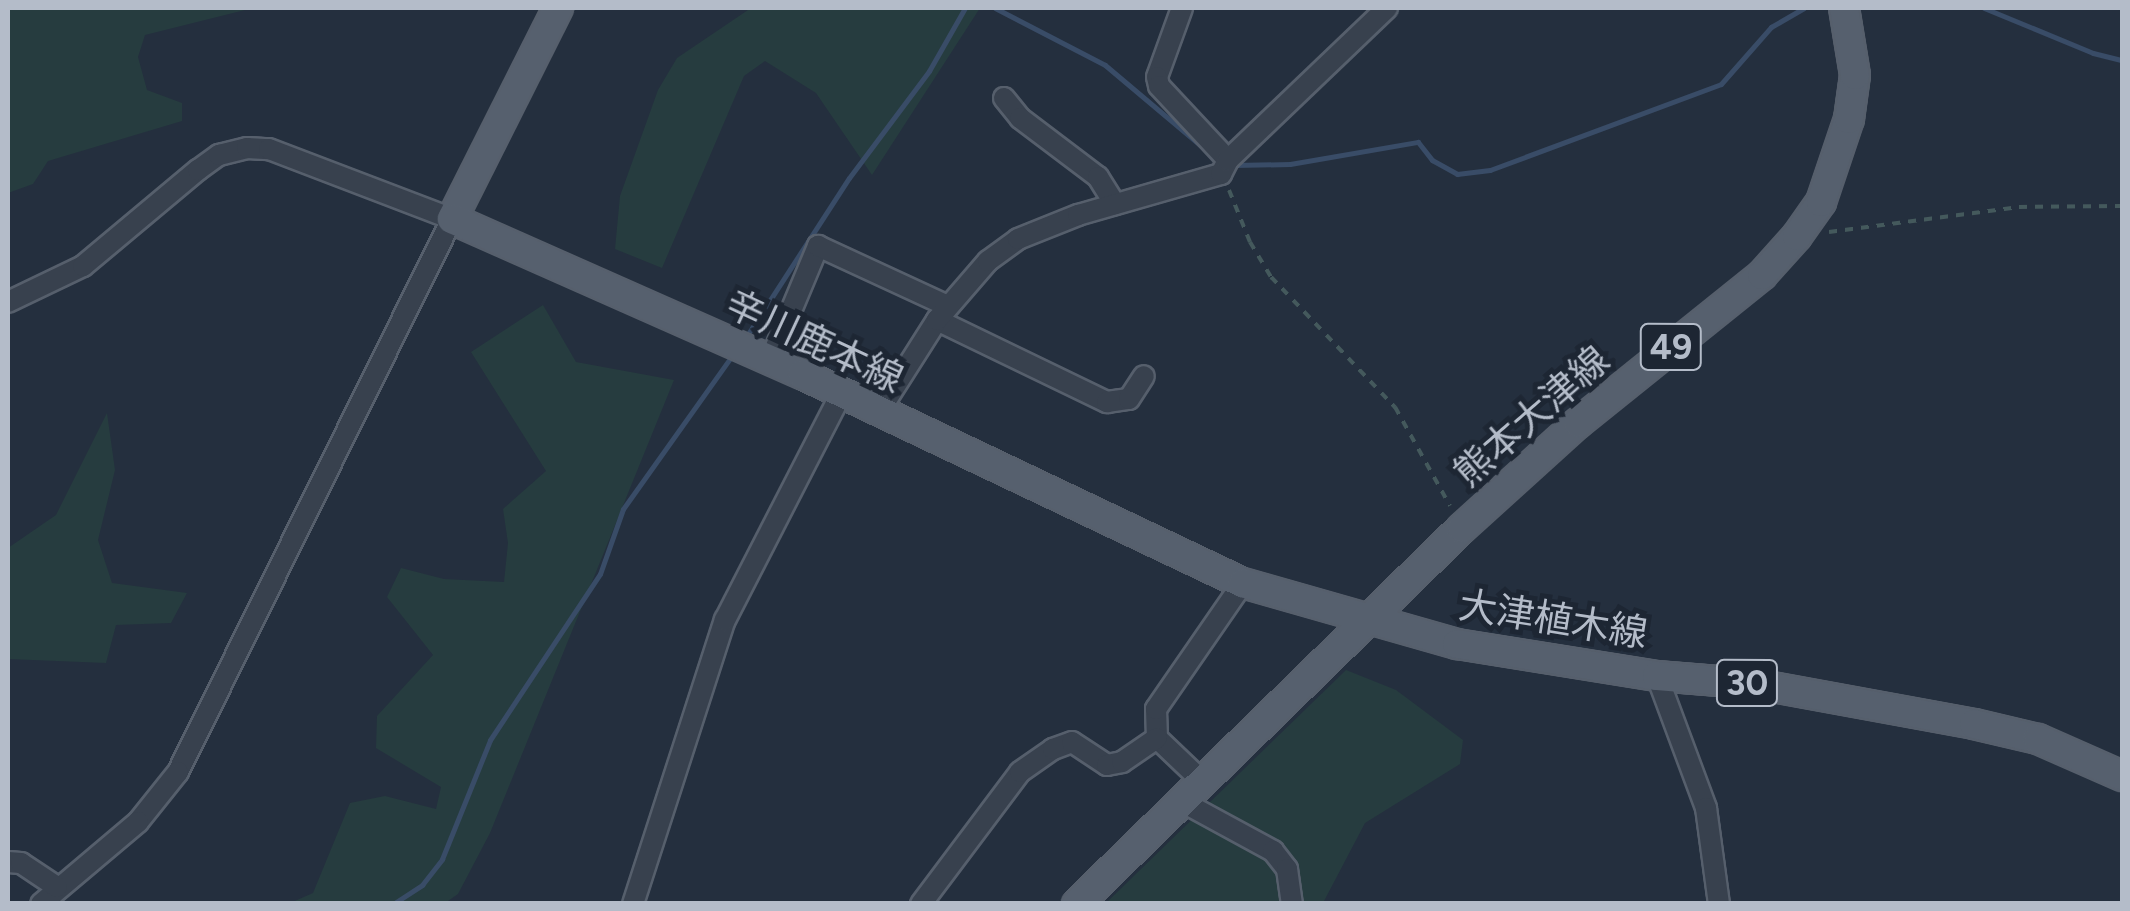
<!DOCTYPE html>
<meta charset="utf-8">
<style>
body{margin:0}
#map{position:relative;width:2130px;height:911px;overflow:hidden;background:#242f3e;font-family:Figtree,"Noto Sans JP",sans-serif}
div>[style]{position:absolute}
.green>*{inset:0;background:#263c3f}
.stream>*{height:5px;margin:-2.5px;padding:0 2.5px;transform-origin:2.5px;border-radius:2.5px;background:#394c67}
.path>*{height:4px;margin-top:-2px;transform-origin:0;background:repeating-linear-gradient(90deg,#44595c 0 8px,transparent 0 16px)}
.roads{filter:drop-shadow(2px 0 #565f6c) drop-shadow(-2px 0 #565f6c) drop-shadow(0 2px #565f6c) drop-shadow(0 -2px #565f6c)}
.minor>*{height:20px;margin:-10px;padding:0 10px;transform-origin:10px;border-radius:10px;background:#38414e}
.major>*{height:28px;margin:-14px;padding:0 14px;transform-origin:14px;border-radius:14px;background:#56606e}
span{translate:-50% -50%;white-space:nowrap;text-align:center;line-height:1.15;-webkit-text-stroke:10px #1d2633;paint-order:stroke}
.shield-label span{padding:2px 8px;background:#1d2633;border:2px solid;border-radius:8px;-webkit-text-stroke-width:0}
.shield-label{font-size:35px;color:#b4bcc9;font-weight:700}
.street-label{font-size:38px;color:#b4bcc9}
.frame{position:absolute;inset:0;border:10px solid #b4bcc9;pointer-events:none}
</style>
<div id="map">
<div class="green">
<div style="clip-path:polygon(8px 8px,253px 8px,145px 35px,138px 57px,147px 90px,182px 103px,182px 121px,48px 161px,33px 184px,8px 193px)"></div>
<div style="clip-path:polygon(751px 8px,980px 8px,872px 175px,816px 93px,765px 61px,744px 76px,662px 268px,615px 249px,620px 196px,658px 90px,677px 58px)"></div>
<div style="clip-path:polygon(543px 305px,576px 362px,674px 380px,490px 833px,458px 894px,445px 903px,290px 903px,313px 893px,350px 803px,385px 796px,436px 809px,441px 787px,376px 748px,377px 716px,433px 655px,387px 597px,401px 568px,444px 579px,504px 582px,508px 543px,503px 509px,546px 471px,471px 352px)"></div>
<div style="clip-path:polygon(107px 413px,115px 470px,98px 540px,112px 583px,187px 593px,171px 623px,116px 625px,106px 663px,8px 659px,8px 548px,56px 515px)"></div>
<div style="clip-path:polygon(1346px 670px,1396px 690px,1463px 740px,1460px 764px,1365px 823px,1323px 903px,1105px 904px)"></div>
</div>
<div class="stream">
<div style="left:995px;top:8px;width:124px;rotate:27.4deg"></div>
<div style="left:1105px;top:65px;width:148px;rotate:40.1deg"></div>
<div style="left:1984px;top:8px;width:118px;rotate:22.4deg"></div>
<div style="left:2093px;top:53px;width:30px;rotate:14deg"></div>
<div style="left:1234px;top:165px;width:56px;rotate:-1deg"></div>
<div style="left:1290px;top:164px;width:130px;rotate:-9.8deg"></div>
<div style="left:1418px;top:142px;width:23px;rotate:52deg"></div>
<div style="left:1432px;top:160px;width:29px;rotate:29deg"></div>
<div style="left:1457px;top:174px;width:33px;rotate:-7deg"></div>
<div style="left:1490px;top:170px;width:246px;rotate:-20.4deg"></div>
<div style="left:1721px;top:84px;width:76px;rotate:-48.7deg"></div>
<div style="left:1771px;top:27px;width:38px;rotate:-30deg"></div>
<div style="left:746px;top:337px;width:189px;rotate:-57.1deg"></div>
<div style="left:849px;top:178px;width:134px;rotate:-53.2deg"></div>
<div style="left:929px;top:71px;width:73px;rotate:-60.3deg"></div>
<div style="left:393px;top:904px;width:35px;rotate:-33deg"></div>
<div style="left:422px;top:885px;width:33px;rotate:-52deg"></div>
<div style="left:442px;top:859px;width:128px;rotate:-68deg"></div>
<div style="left:490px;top:740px;width:199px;rotate:-56.5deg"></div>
<div style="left:600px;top:574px;width:69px;rotate:-70.5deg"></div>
<div style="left:623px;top:509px;width:190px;rotate:-54.6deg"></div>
</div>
<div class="path">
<div style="left:1229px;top:190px;width:56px;rotate:68deg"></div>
<div style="left:1250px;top:242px;width:41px;rotate:59deg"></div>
<div style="left:1271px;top:277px;width:180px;rotate:46.4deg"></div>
<div style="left:1395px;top:407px;width:113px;rotate:60.9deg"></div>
<div style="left:1829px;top:232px;width:192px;rotate:-7.5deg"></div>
<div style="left:2019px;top:207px;width:103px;rotate:-0.6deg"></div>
</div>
<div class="roads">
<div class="minor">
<div style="left:1182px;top:8px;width:73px;rotate:109.9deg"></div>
<div style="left:1157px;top:77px;width:9px;rotate:77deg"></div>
<div style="left:1159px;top:86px;width:101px;rotate:47deg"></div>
<div style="left:1004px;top:98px;width:26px;rotate:51deg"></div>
<div style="left:1020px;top:118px;width:98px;rotate:37.1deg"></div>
<div style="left:1098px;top:177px;width:32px;rotate:58deg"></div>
<div style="left:8px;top:302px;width:83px;rotate:-25.6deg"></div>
<div style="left:83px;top:266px;width:150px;rotate:-39.9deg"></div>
<div style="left:198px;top:170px;width:26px;rotate:-36deg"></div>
<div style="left:219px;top:155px;width:29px;rotate:-14deg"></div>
<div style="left:247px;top:148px;width:22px;rotate:3deg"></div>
<div style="left:269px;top:149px;width:196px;rotate:20.9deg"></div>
<div style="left:452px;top:219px;width:617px;rotate:116.36deg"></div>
<div style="left:178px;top:772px;width:64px;rotate:128.7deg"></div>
<div style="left:138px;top:822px;width:127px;rotate:139.8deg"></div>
<div style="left:937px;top:320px;width:189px;rotate:25.8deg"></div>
<div style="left:1107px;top:402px;width:22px;rotate:-8deg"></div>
<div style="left:1129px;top:399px;width:27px;rotate:-57deg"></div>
<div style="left:770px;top:361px;width:125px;rotate:-67.3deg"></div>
<div style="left:818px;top:246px;width:143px;rotate:24.8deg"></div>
<div style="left:878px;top:413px;width:110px;rotate:-57.6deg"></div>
<div style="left:937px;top:320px;width:78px;rotate:-49.2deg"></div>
<div style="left:988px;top:261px;width:37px;rotate:-36deg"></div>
<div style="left:1018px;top:239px;width:65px;rotate:-21.8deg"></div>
<div style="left:1078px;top:215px;width:149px;rotate:-16deg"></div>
<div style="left:1221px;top:174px;width:16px;rotate:-63deg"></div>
<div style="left:1228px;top:160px;width:220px;rotate:-43.7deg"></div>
<div style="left:1657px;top:676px;width:141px;rotate:69.6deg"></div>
<div style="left:1706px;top:808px;width:97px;rotate:82.3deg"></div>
<div style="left:1202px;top:781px;width:62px;rotate:-136.3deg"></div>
<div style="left:1157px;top:738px;width:29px;rotate:-92deg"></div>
<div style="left:1156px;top:709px;width:153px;rotate:-55.4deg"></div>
<div style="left:1181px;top:801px;width:105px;rotate:28.5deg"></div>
<div style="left:1273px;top:851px;width:23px;rotate:52deg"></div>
<div style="left:1287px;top:869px;width:35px;rotate:82deg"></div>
<div style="left:8px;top:862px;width:13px;rotate:4deg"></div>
<div style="left:21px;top:863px;width:43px;rotate:33.7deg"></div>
<div style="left:633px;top:904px;width:299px;rotate:-72.1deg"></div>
<div style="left:725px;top:620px;width:254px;rotate:-62.8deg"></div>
<div style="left:921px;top:904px;width:165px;rotate:-53.1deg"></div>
<div style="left:1020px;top:772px;width:40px;rotate:-34.9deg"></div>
<div style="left:1053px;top:749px;width:20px;rotate:-20deg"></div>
<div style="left:1072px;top:742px;width:42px;rotate:33.3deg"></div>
<div style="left:1107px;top:765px;width:15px;rotate:-11deg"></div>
<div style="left:1122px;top:762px;width:42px;rotate:-34.4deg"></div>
</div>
<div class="major">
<div style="left:558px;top:8px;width:236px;rotate:116.7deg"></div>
<div style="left:452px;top:219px;width:383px;rotate:23.9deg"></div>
<div style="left:802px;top:374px;width:488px;rotate:25.4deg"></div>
<div style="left:1243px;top:583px;width:223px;rotate:15.9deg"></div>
<div style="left:1457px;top:644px;width:203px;rotate:9.1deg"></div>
<div style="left:1657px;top:676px;width:99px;rotate:4.6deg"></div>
<div style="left:1756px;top:684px;width:222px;rotate:10.4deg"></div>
<div style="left:1974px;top:724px;width:66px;rotate:13.2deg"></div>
<div style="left:2038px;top:739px;width:92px;rotate:23.8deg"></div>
<div style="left:1077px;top:904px;width:538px;rotate:-44.32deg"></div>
<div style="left:1462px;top:528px;width:156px;rotate:-42.2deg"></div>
<div style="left:1578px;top:423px;width:236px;rotate:-38.8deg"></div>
<div style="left:1762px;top:275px;width:52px;rotate:-48.1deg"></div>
<div style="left:1797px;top:236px;width:42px;rotate:-54.8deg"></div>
<div style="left:1821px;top:202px;width:88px;rotate:-71.4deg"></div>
<div style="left:1849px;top:119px;width:44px;rotate:-82.2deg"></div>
<div style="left:1855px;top:75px;width:68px;rotate:-99.3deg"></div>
</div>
</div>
<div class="shield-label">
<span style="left:1671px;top:347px">49</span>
<span style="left:1747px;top:683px">30</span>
</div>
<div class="street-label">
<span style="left:814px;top:342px;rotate:25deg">辛川鹿本線</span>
<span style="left:1532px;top:417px;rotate:-41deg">熊本大津線</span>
<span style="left:1553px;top:620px;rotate:9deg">大津植木線</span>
</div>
<div class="frame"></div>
</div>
